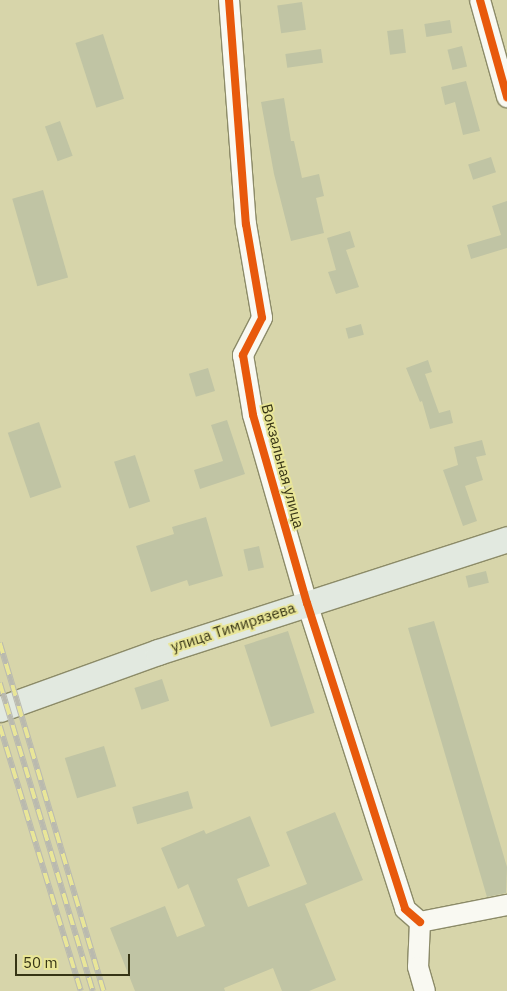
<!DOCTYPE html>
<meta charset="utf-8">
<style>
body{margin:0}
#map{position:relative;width:507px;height:991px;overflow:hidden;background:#d7d5aa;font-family:"IBM Plex Sans",sans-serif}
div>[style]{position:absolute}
.building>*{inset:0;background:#c0c4a4;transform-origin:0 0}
.roads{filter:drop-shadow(1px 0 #8c8b68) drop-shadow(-1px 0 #8c8b68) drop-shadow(0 1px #8c8b68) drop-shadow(0 -1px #8c8b68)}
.minor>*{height:20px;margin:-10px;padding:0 10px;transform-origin:10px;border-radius:10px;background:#f9f9f2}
.major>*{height:25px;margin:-12.5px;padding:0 12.5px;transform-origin:12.5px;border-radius:12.5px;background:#e2e9e0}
.rail>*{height:5.5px;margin-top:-2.75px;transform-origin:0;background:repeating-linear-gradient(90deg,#e9e698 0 11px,#babaaf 0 22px);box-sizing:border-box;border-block:1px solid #babaaf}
.cycleway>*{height:8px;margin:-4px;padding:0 4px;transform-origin:4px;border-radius:4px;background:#e8590c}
span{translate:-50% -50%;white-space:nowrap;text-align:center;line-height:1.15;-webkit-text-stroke:4px #e9e698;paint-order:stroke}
.street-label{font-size:15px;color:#363415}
.scale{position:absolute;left:15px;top:954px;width:115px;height:22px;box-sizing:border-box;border:2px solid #363415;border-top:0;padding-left:6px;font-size:15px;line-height:18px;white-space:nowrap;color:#363415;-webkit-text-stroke:4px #e9e698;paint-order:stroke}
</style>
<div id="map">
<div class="building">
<div style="left:302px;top:2px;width:28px;height:25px;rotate:82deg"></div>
<div style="left:450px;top:20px;width:13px;height:26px;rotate:81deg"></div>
<div style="left:403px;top:29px;width:24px;height:16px;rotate:83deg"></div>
<div style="left:103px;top:34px;width:68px;height:29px;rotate:72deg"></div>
<div style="left:462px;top:46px;width:21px;height:15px;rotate:76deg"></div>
<div style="left:321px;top:49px;width:14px;height:36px;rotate:82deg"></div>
<div style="clip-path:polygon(466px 81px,480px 131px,463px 135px,455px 102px,445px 105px,441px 87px)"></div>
<div style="clip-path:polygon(284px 98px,291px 141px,294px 141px,302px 178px,319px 174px,324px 196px,316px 198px,324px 233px,291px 241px,274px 174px,261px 102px)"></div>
<div style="left:60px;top:121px;width:37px;height:16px;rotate:70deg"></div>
<div style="left:491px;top:157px;width:16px;height:24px;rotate:72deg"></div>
<div style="left:43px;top:190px;width:91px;height:32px;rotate:74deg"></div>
<div style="clip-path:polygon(507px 201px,507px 248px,471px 259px,467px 245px,501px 235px,492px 206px)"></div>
<div style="clip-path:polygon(350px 231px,355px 247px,346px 250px,359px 287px,336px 294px,328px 272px,336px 270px,327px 238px)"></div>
<div style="left:361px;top:324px;width:11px;height:16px;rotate:75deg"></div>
<div style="clip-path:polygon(428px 360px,432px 372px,425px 374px,439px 413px,450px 410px,453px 423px,430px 429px,422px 401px,420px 402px,406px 368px)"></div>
<div style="left:208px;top:368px;width:24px;height:20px;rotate:73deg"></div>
<div style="clip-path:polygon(227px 420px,245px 474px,200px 489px,194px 470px,223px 461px,211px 425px)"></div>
<div style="left:39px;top:422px;width:69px;height:33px;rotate:71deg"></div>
<div style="clip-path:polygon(482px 440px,486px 455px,476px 457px,483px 480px,465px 486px,477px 521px,463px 526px,443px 470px,458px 465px,454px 447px)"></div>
<div style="left:135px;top:455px;width:49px;height:22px;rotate:72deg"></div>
<div style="clip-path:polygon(206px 517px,223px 576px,189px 586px,187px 580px,151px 592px,136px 546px,174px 534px,172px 527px)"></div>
<div style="left:259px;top:546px;width:22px;height:16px;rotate:77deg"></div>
<div style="left:486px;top:571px;width:12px;height:21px;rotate:76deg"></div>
<div style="clip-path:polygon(434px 621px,507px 867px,506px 893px,487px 897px,408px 628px)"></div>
<div style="left:288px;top:631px;width:86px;height:46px;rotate:72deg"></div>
<div style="left:162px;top:679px;width:23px;height:29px;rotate:72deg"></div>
<div style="left:104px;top:746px;width:42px;height:41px;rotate:73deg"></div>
<div style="left:188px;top:791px;width:18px;height:58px;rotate:74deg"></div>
<div style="clip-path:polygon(335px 812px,363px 880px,305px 904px,336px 980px,309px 991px,282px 991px,273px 968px,224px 988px,225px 991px,135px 991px,110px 928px,165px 906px,177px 937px,205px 926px,188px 884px,178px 889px,161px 848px,204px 830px,206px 834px,250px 816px,270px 866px,237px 879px,248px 907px,307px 884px,286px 832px)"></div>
</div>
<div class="roads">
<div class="minor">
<div style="left:229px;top:0;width:225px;rotate:85.7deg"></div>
<div style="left:246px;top:224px;width:95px;rotate:80.3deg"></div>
<div style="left:262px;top:318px;width:42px;rotate:117.2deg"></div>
<div style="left:243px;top:355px;width:61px;rotate:80.5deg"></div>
<div style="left:253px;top:415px;width:196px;rotate:74deg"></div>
<div style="left:307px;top:603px;width:321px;rotate:72.2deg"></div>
<div style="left:405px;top:909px;width:20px;rotate:41deg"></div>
<div style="left:480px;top:0;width:101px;rotate:74.4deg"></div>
<div style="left:420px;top:922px;width:89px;rotate:-11.1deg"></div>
<div style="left:420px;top:922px;width:45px;rotate:92.5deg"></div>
<div style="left:418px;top:967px;width:25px;rotate:74deg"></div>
</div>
<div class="major">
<div style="left:0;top:709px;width:168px;rotate:-19.8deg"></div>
<div style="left:158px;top:652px;width:367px;rotate:-17.9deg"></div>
</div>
</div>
<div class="rail">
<div style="left:0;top:643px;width:363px;rotate:73.4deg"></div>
<div style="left:0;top:683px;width:322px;rotate:73.2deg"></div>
<div style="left:0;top:726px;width:277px;rotate:73deg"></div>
</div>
<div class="cycleway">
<div style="left:229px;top:0;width:225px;rotate:85.7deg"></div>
<div style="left:246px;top:224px;width:95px;rotate:80.3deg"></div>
<div style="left:262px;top:318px;width:42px;rotate:117.2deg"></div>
<div style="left:243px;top:355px;width:61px;rotate:80.5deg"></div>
<div style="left:253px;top:415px;width:196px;rotate:74deg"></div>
<div style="left:307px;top:603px;width:321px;rotate:72.2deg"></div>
<div style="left:405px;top:909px;width:20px;rotate:41deg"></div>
<div style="left:480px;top:0;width:101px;rotate:74.4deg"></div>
</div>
<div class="street-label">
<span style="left:283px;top:466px;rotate:75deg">Вокзальная улица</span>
<span style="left:233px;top:627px;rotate:-18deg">улица Тимирязева</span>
</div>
<div class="scale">50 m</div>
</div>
